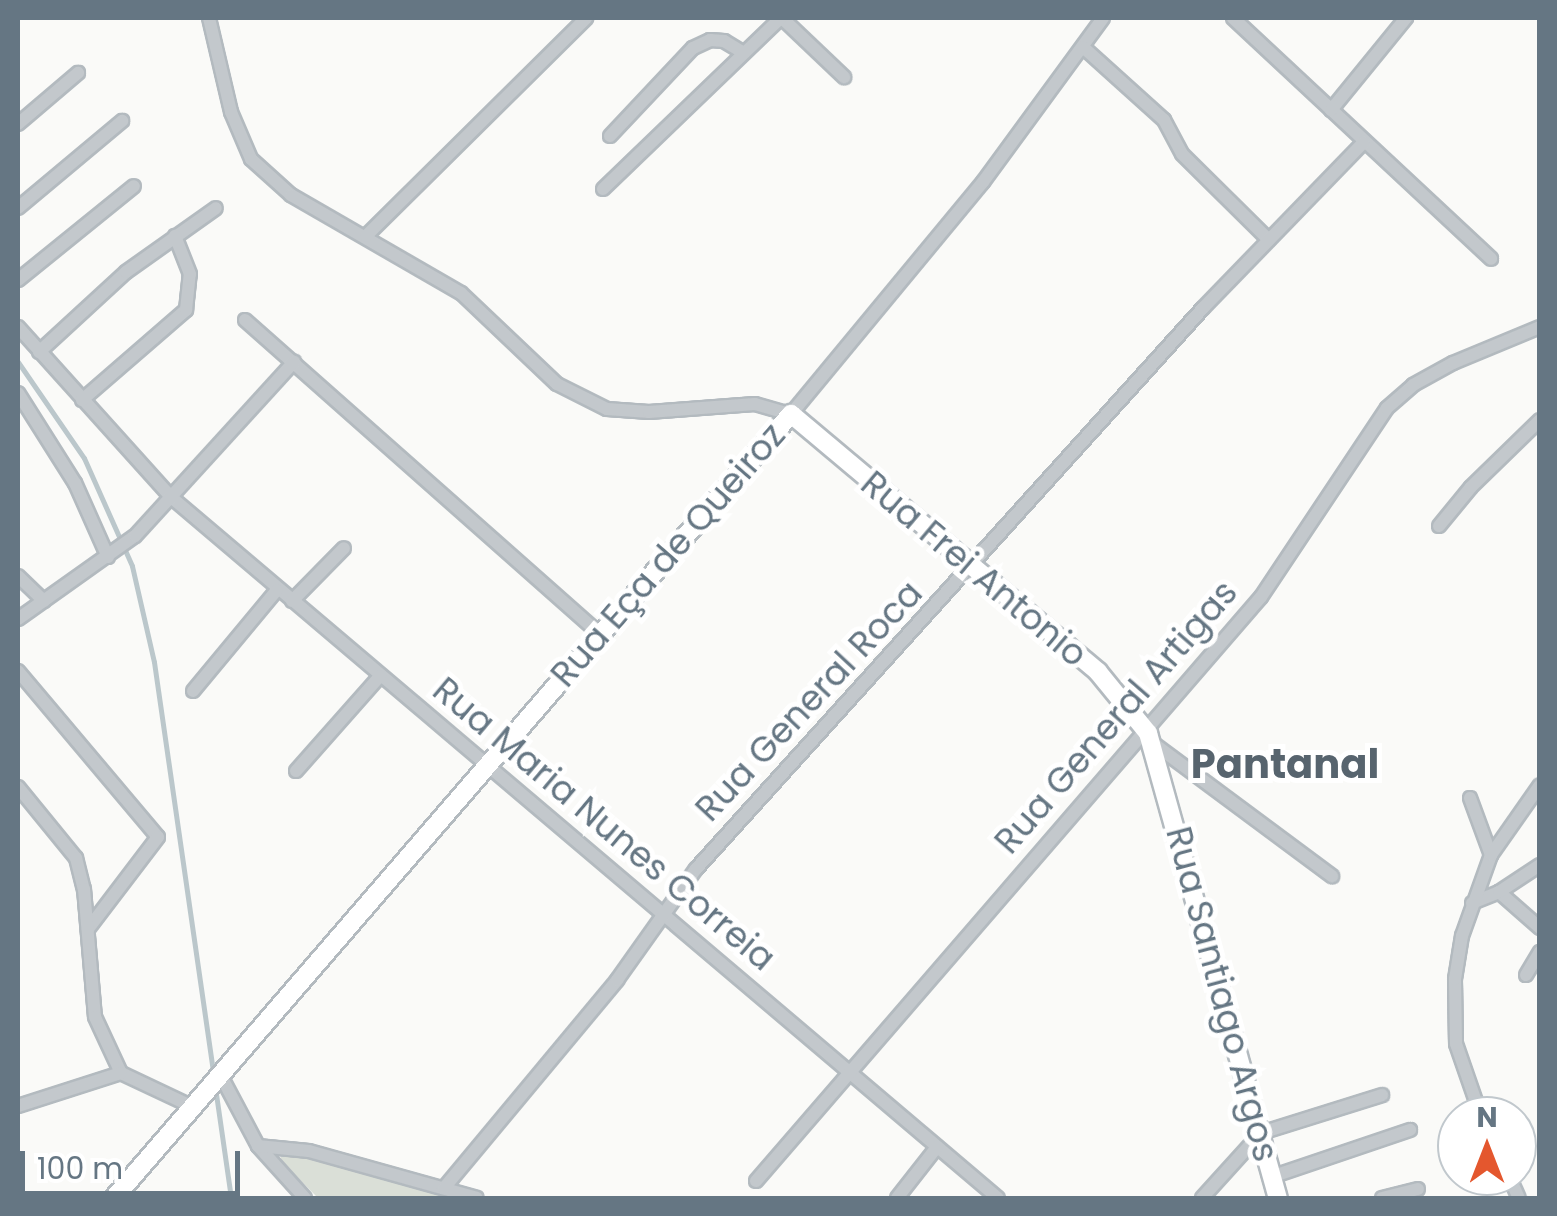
<!DOCTYPE html>
<meta charset="utf-8">
<style>
body{margin:0}
#map{position:relative;width:1557px;height:1216px;overflow:hidden;background:#fafaf8;font-family:Poppins,sans-serif}
div>[style]{position:absolute}
.green>*{inset:0;background:#dadfd7}
.stream>*{height:5px;margin:-2.5px;padding:0 2.5px;transform-origin:2.5px;border-radius:2.5px;background:#bbc7cb}
.roads{filter:drop-shadow(2px 0 #b3babf) drop-shadow(-2px 0 #b3babf) drop-shadow(0 2px #b3babf) drop-shadow(0 -2px #b3babf)}
.street>*{height:12px;margin:-6px;padding:0 6px;transform-origin:6px;border-radius:6px;background:#c3c8cc}
.secondary>*{height:18px;margin:-9px;padding:0 9px;transform-origin:9px;border-radius:9px;background:#fff}
span{translate:-50% -50%;white-space:nowrap;text-align:center;line-height:1.15;-webkit-text-stroke:10px #fff;paint-order:stroke}
.street-label{font-size:35px;color:#657683}
.quarter-label{font-size:40px;color:#57646e;font-weight:700}
.frame{position:absolute;inset:0;border:20px solid #657683;pointer-events:none}
.north{position:absolute;left:1437px;top:1096px;width:100px;height:100px;box-sizing:border-box;background:#fff;border:2px solid #c1c8cd;border-radius:50%;rotate:0deg;font-size:28px;font-weight:700;line-height:40px;text-align:center;color:#657683}
.north::after{content:'';display:block;margin:auto;width:35px;height:45px;background:#e4572e;clip-path:polygon(50% 0,100% 100%,50% 72%,0 100%)}
.scale{position:absolute;left:20px;top:1151px;width:220px;height:45px;box-sizing:border-box;border:5px solid #657683;border-top:0;padding-left:12px;font-size:30px;line-height:35px;white-space:nowrap;color:#657683;-webkit-text-stroke:8px #fff;paint-order:stroke}
</style>
<div id="map">
<div class="green">
<div style="clip-path:polygon(287px 1151px,463px 1198px,318px 1198px,282px 1162px,280px 1154px)"></div>
</div>
<div class="stream">
<div style="left:18px;top:362px;width:116px;rotate:55.5deg"></div>
<div style="left:84px;top:458px;width:118px;rotate:66deg"></div>
<div style="left:132px;top:566px;width:98px;rotate:77.1deg"></div>
<div style="left:154px;top:662px;width:418px;rotate:81.8deg"></div>
<div style="left:215px;top:1087px;width:112px;rotate:81.8deg"></div>
</div>
<div class="roads">
<div class="street">
<div style="left:209px;top:18px;width:97px;rotate:76.8deg"></div>
<div style="left:231px;top:112px;width:51px;rotate:66.9deg"></div>
<div style="left:251px;top:159px;width:54px;rotate:42deg"></div>
<div style="left:291px;top:195px;width:196px;rotate:30deg"></div>
<div style="left:461px;top:293px;width:132px;rotate:43.5deg"></div>
<div style="left:557px;top:384px;width:56px;rotate:26.6deg"></div>
<div style="left:607px;top:409px;width:42px;rotate:4.1deg"></div>
<div style="left:649px;top:412px;width:106px;rotate:-4.3deg"></div>
<div style="left:755px;top:404px;width:37px;rotate:16deg"></div>
<div style="left:791px;top:414px;width:301px;rotate:-50.4deg"></div>
<div style="left:983px;top:182px;width:203px;rotate:-53.8deg"></div>
<div style="left:782px;top:18px;width:86px;rotate:43.6deg"></div>
<div style="left:1233px;top:18px;width:353px;rotate:43deg"></div>
<div style="left:1083px;top:47px;width:109px;rotate:42deg"></div>
<div style="left:1164px;top:120px;width:38px;rotate:62deg"></div>
<div style="left:1182px;top:154px;width:122px;rotate:44.7deg"></div>
<div style="left:1331px;top:110px;width:119px;rotate:-50.8deg"></div>
<div style="left:18px;top:124px;width:79px;rotate:-40.4deg"></div>
<div style="left:610px;top:136px;width:121px;rotate:-46.7deg"></div>
<div style="left:693px;top:48px;width:19px;rotate:-25deg"></div>
<div style="left:710px;top:40px;width:14px;rotate:4deg"></div>
<div style="left:724px;top:41px;width:21px;rotate:31deg"></div>
<div style="left:603px;top:189px;width:247px;rotate:-43.9deg"></div>
<div style="left:18px;top:208px;width:136px;rotate:-39.9deg"></div>
<div style="left:366px;top:236px;width:310px;rotate:-44.7deg"></div>
<div style="left:18px;top:280px;width:149px;rotate:-39deg"></div>
<div style="left:245px;top:320px;width:473px;rotate:41.5deg"></div>
<div style="left:18px;top:327px;width:229px;rotate:48deg"></div>
<div style="left:171px;top:497px;width:1084px;rotate:40.29deg"></div>
<div style="left:39px;top:352px;width:118px;rotate:-42.6deg"></div>
<div style="left:126px;top:272px;width:110px;rotate:-35.4deg"></div>
<div style="left:18px;top:393px;width:107px;rotate:57.7deg"></div>
<div style="left:75px;top:483px;width:81px;rotate:66deg"></div>
<div style="left:82px;top:400px;width:138px;rotate:-40.9deg"></div>
<div style="left:186px;top:310px;width:36px;rotate:-84deg"></div>
<div style="left:190px;top:274px;width:41px;rotate:-111.5deg"></div>
<div style="left:1439px;top:526px;width:50px;rotate:-50.6deg"></div>
<div style="left:1471px;top:487px;width:96px;rotate:-44.2deg"></div>
<div style="left:18px;top:576px;width:36px;rotate:44deg"></div>
<div style="left:292px;top:601px;width:74px;rotate:-45.5deg"></div>
<div style="left:18px;top:619px;width:143px;rotate:-35.4deg"></div>
<div style="left:135px;top:536px;width:236px;rotate:-47.6deg"></div>
<div style="left:18px;top:671px;width:217px;rotate:49.9deg"></div>
<div style="left:158px;top:837px;width:116px;rotate:127.3deg"></div>
<div style="left:193px;top:691px;width:131px;rotate:-50.3deg"></div>
<div style="left:1154px;top:744px;width:222px;rotate:36.6deg"></div>
<div style="left:296px;top:771px;width:127px;rotate:-48.5deg"></div>
<div style="left:18px;top:787px;width:92px;rotate:50.8deg"></div>
<div style="left:76px;top:858px;width:32px;rotate:76deg"></div>
<div style="left:84px;top:889px;width:128px;rotate:85.1deg"></div>
<div style="left:95px;top:1017px;width:62px;rotate:65.1deg"></div>
<div style="left:121px;top:1073px;width:80px;rotate:25.3deg"></div>
<div style="left:1470px;top:798px;width:61px;rotate:69.8deg"></div>
<div style="left:1499px;top:892px;width:55px;rotate:41.3deg"></div>
<div style="left:1472px;top:903px;width:29px;rotate:-22deg"></div>
<div style="left:1499px;top:892px;width:49px;rotate:-33.4deg"></div>
<div style="left:1526px;top:975px;width:27px;rotate:-59deg"></div>
<div style="left:222px;top:1078px;width:77px;rotate:62.1deg"></div>
<div style="left:258px;top:1146px;width:70px;rotate:47.9deg"></div>
<div style="left:18px;top:1106px;width:108px;rotate:-17.8deg"></div>
<div style="left:1481px;top:1116px;width:76px;rotate:-109.1deg"></div>
<div style="left:1456px;top:1044px;width:65px;rotate:-90.9deg"></div>
<div style="left:1455px;top:979px;width:44px;rotate:-80.8deg"></div>
<div style="left:1462px;top:936px;width:86px;rotate:-70.3deg"></div>
<div style="left:1491px;top:855px;width:85px;rotate:-55deg"></div>
<div style="left:258px;top:1146px;width:51px;rotate:5.6deg"></div>
<div style="left:309px;top:1151px;width:174px;rotate:15.6deg"></div>
<div style="left:1509px;top:1176px;width:24px;rotate:66deg"></div>
<div style="left:1271px;top:1177px;width:147px;rotate:-18.7deg"></div>
<div style="left:756px;top:1181px;width:772px;rotate:-49.15deg"></div>
<div style="left:1261px;top:597px;width:227px;rotate:-56.3deg"></div>
<div style="left:1387px;top:408px;width:35px;rotate:-41deg"></div>
<div style="left:1413px;top:385px;width:46px;rotate:-28.8deg"></div>
<div style="left:1453px;top:363px;width:94px;rotate:-22.5deg"></div>
<div style="left:444px;top:1188px;width:271px;rotate:-50.2deg"></div>
<div style="left:617px;top:980px;width:136px;rotate:-54.6deg"></div>
<div style="left:696px;top:869px;width:756px;rotate:-47.89deg"></div>
<div style="left:1203px;top:308px;width:231px;rotate:-45.9deg"></div>
<div style="left:897px;top:1198px;width:65px;rotate:-51.9deg"></div>
<div style="left:1202px;top:1198px;width:88px;rotate:-47.8deg"></div>
<div style="left:1261px;top:1133px;width:127px;rotate:-17.4deg"></div>
<div style="left:1382px;top:1198px;width:37px;rotate:-14deg"></div>
</div>
<div class="secondary">
<div style="left:114px;top:1198px;width:1036px;rotate:-49.19deg"></div>
<div style="left:791px;top:414px;width:401px;rotate:40deg"></div>
<div style="left:1098px;top:672px;width:79px;rotate:50.7deg"></div>
<div style="left:1148px;top:733px;width:483px;rotate:74.4deg"></div>
</div>
</div>
<div class="street-label">
<span style="left:668px;top:555px;rotate:-49deg">Rua Eça de Queiroz</span>
<span style="left:974px;top:569px;rotate:40deg">Rua Frei Antonio</span>
<span style="left:809px;top:701px;rotate:-47deg">Rua General Roca</span>
<span style="left:1116px;top:717px;rotate:-49deg">Rua General Artigas</span>
<span style="left:604px;top:824px;rotate:40deg">Rua Maria Nunes Correia</span>
<span style="left:1222px;top:994px;rotate:75deg">Rua Santiago Argos</span>
</div>
<div class="quarter-label">
<span style="left:1285px;top:764px">Pantanal</span>
</div>
<div class="frame"></div>
<div class="north">N</div>
<div class="scale">100 m</div>
</div>
